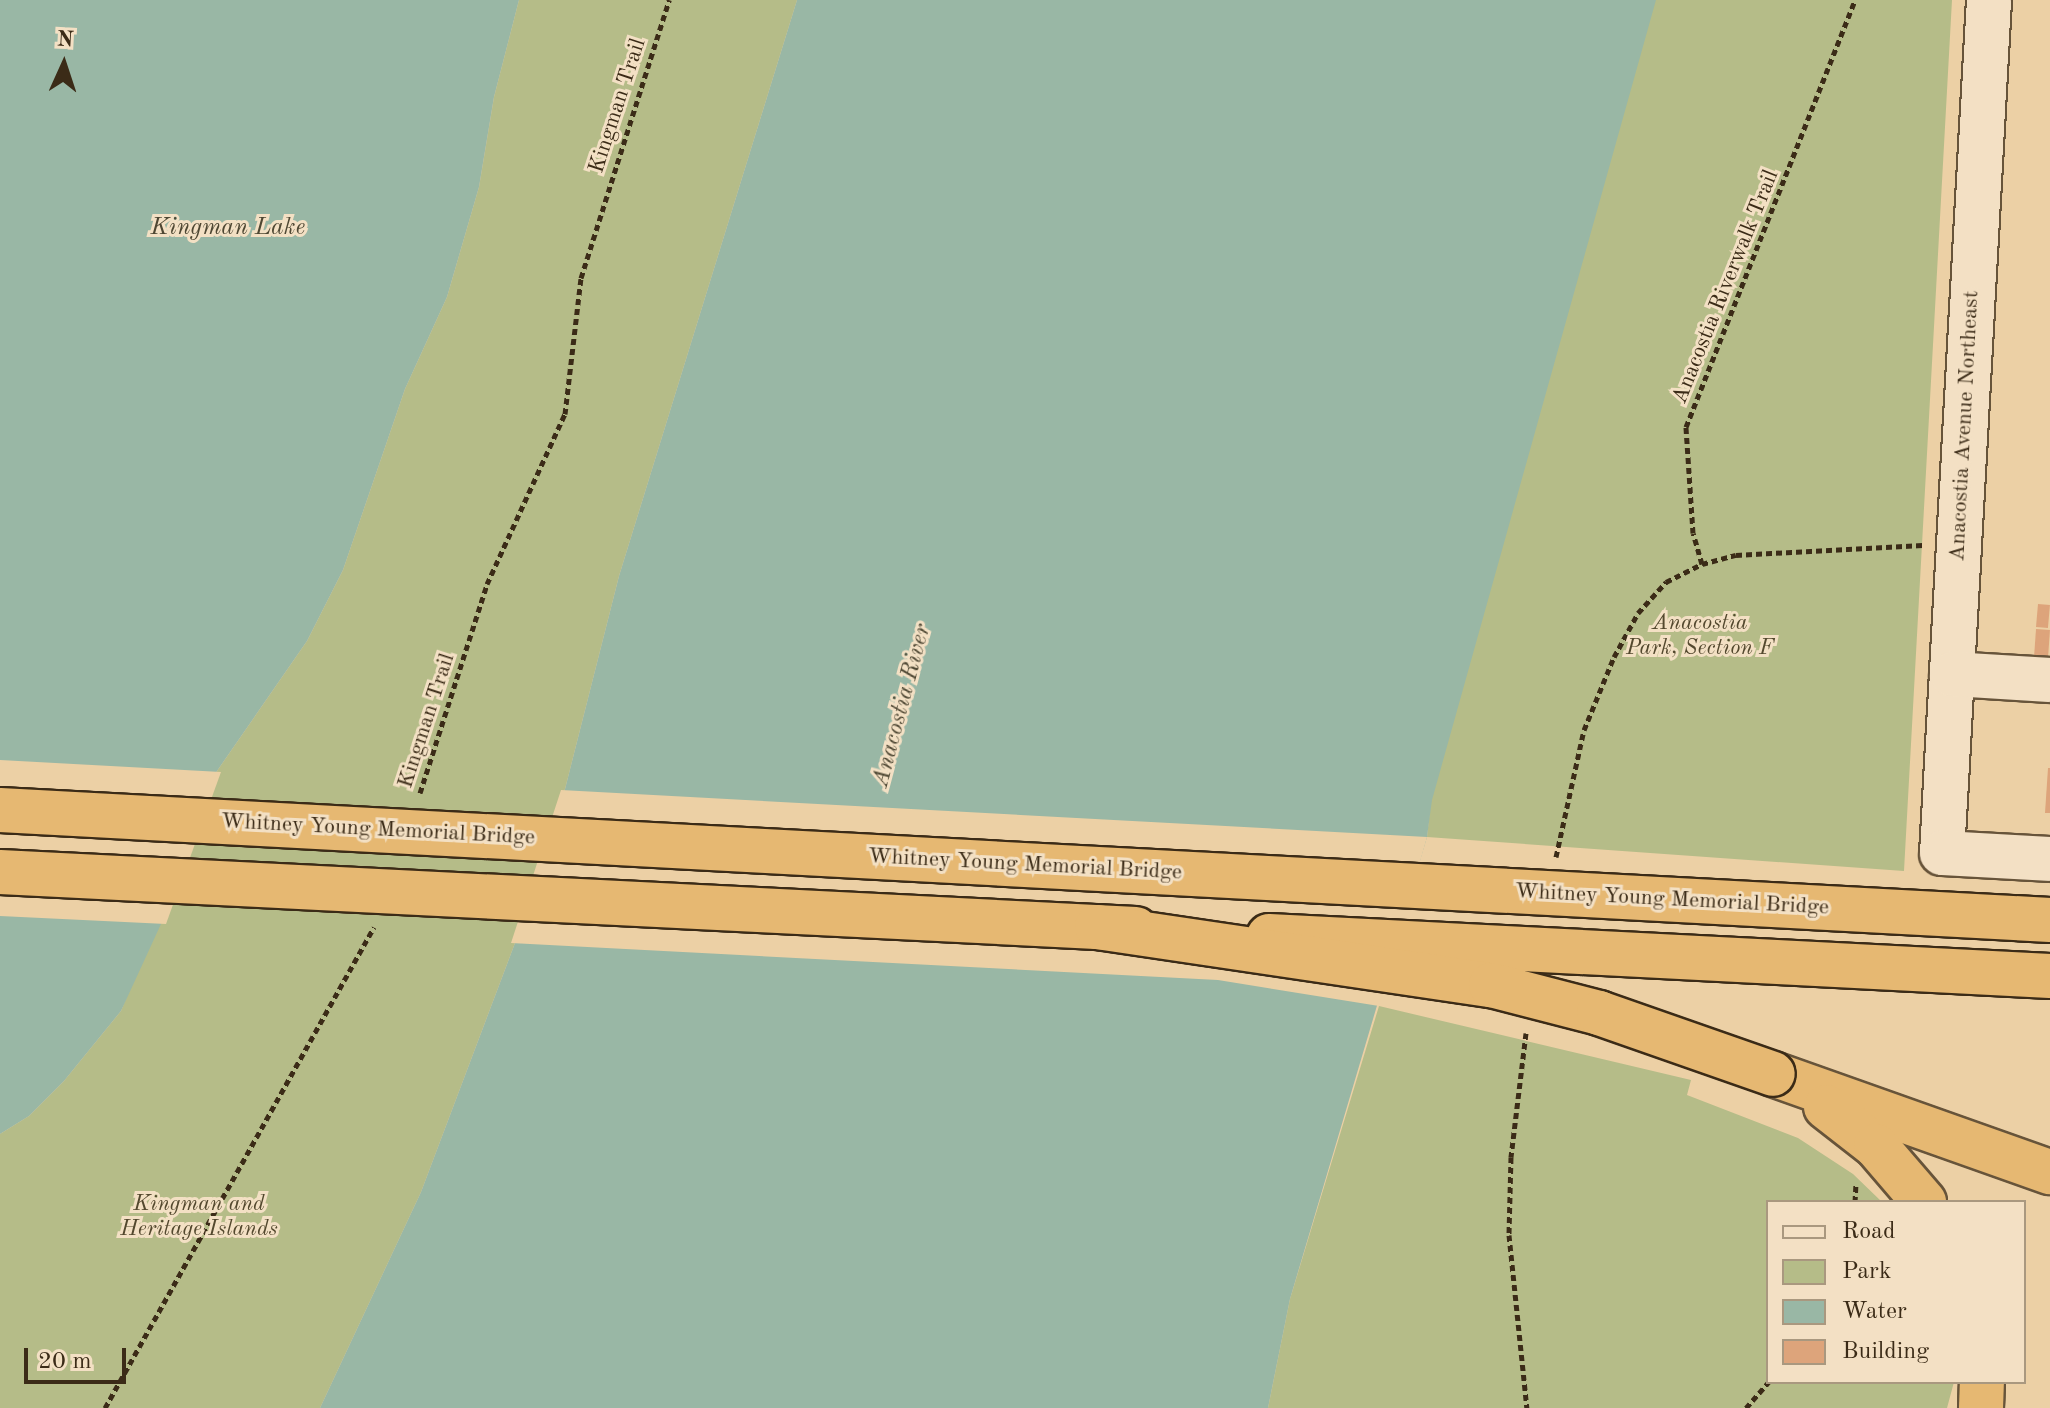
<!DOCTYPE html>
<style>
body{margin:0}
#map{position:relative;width:2050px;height:1408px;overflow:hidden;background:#ecd0a5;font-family:"Old Standard TT",serif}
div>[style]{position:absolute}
.green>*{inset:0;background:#b5bc88}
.water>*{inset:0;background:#99b7a5}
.pier>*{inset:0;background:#ecd0a5}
.building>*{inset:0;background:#dda47b;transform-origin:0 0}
.path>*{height:5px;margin-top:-2.5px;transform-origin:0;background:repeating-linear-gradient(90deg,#3b2b17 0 6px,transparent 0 10px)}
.roads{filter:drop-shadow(2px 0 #67543a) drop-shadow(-2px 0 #67543a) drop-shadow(0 2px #67543a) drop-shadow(0 -2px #67543a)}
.minor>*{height:44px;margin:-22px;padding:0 22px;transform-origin:22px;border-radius:22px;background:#f3e0c4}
.highway>*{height:44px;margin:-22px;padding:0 22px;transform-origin:22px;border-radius:22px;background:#e6b872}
.bridges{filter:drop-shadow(2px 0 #3b2b17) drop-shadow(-2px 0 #3b2b17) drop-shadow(0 2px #3b2b17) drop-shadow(0 -2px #3b2b17)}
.major-bridge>*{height:44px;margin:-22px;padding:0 22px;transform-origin:22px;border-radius:22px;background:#e6b872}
.highway-bridge>*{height:44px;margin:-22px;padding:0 22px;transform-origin:22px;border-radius:22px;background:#e6b872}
span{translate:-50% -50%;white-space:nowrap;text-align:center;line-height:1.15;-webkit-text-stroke:6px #f3e0c4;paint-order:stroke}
.street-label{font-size:22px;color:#3b2b17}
.park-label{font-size:22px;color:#53482e;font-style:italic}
.water-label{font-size:24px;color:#4e4733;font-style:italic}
.legend{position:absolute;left:1766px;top:1200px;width:260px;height:184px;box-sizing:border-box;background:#f3e0c4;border:2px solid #a9987f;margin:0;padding:10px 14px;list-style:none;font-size:24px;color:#3b2b17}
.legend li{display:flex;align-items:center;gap:16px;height:40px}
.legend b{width:40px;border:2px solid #a9987f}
.north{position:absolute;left:24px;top:24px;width:80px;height:80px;-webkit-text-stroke:6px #f3e0c4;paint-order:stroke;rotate:3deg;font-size:22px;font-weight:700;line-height:32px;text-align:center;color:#3b2b17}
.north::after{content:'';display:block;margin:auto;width:28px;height:36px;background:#3b2b17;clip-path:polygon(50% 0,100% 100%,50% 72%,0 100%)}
.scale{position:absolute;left:24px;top:1348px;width:102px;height:36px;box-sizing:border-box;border:4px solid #3b2b17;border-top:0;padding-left:10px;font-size:24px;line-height:28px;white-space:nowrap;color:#3b2b17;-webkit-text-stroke:6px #f3e0c4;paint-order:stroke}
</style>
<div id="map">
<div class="green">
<div style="clip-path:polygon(519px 0,797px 0,619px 576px,565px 789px,515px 943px,421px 1192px,320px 1408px,0 1408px,0 1134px,29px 1116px,64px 1081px,121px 1011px,217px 771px,307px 641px,343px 570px,405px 389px,447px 297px,479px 187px,494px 97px)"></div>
<div style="clip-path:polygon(1319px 0,1952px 0,1904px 871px,1427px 837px,1431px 800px)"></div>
<div style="clip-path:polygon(1379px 1006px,1691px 1080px,1687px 1095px,1798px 1138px,1853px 1174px,1882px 1202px,1768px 1202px,1768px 1382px,1954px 1382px,1947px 1408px,1268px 1408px,1290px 1299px)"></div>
</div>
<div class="water">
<div style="clip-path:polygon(0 0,519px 0,494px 97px,479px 187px,447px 297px,405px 389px,343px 570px,307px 641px,217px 771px,161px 924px,121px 1011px,64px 1081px,29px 1116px,0 1134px)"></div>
<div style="clip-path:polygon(797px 0,1656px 0,1432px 800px,1427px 837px,1290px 1299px,1268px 1408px,320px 1408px,421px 1192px,515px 943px,565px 789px,619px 576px)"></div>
</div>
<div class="pier">
<div style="clip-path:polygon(0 760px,221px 772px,166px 924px,0 916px)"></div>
<div style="clip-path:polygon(561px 790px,1427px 837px,1379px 1006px,1218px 980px,511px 943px)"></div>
</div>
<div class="building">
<div style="left:2038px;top:604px;width:12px;height:23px;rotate:5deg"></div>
<div style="left:2036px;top:629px;width:14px;height:26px;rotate:4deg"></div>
<div style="clip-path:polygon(2048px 768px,2050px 768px,2050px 813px,2045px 813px)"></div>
</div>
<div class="path">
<div style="left:1702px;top:564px;width:35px;rotate:-15deg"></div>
<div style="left:1736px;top:555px;width:187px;rotate:-3.1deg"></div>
<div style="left:420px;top:793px;width:219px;rotate:-72.2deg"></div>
<div style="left:487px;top:584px;width:187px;rotate:-65.4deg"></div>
<div style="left:565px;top:414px;width:137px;rotate:-83.3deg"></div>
<div style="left:581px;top:278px;width:292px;rotate:-72.4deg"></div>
<div style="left:1556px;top:857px;width:130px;rotate:-77.6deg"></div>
<div style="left:1584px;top:730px;width:79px;rotate:-67.7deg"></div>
<div style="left:1614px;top:657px;width:50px;rotate:-61.4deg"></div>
<div style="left:1638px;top:613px;width:42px;rotate:-47.9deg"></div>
<div style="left:1666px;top:582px;width:40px;rotate:-26.6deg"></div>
<div style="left:1702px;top:564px;width:32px;rotate:-106deg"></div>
<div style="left:1693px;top:533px;width:106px;rotate:-93.8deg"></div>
<div style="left:1686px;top:427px;width:459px;rotate:-68.4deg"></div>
<div style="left:1526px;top:1033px;width:125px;rotate:96.9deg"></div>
<div style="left:1511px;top:1157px;width:78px;rotate:91.5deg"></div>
<div style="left:1509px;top:1235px;width:174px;rotate:84.1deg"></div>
<div style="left:1855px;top:1202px;width:19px;rotate:-87deg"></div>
<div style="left:105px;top:1408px;width:551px;rotate:-60.78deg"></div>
<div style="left:1746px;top:1408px;width:35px;rotate:-49deg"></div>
</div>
<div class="roads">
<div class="minor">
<div style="left:1989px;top:0;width:854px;rotate:93.15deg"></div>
<div style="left:1942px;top:853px;width:108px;rotate:3.2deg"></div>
<div style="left:1952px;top:674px;width:98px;rotate:3.5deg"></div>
</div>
<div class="highway">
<div style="left:1773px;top:1074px;width:294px;rotate:19.5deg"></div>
<div style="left:1826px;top:1107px;width:63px;rotate:38deg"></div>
<div style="left:1876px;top:1146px;width:74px;rotate:49.4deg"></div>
<div style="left:1981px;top:1408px;width:26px;rotate:-88deg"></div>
</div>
</div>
<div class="bridges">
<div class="major-bridge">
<div style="left:0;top:810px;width:2053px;rotate:3.07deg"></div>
<div style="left:0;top:872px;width:1137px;rotate:2.87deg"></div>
<div style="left:1269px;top:936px;width:782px;rotate:2.93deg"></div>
</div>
<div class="highway-bridge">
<div style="left:1097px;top:927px;width:398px;rotate:8.4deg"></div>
<div style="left:1491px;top:985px;width:112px;rotate:14.5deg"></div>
<div style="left:1599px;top:1013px;width:184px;rotate:19.3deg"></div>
</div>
</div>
<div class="street-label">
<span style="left:618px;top:106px;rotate:-72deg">Kingman Trail</span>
<span style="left:1726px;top:287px;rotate:-68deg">Anacostia Riverwalk Trail</span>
<span style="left:1965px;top:426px;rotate:-87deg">Anacostia Avenue Northeast</span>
<span style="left:427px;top:721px;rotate:-72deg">Kingman Trail</span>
<span style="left:378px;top:830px;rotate:3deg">Whitney Young Memorial Bridge</span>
<span style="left:1025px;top:865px;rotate:3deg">Whitney Young Memorial Bridge</span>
<span style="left:1672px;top:900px;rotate:3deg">Whitney Young Memorial Bridge</span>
</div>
<div class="park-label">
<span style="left:1700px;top:636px">Anacostia<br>Park, Section F</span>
<span style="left:199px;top:1217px">Kingman and<br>Heritage Islands</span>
</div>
<div class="water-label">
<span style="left:228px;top:229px">Kingman Lake</span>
<span style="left:903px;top:706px;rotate:-75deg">Anacostia River</span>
</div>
<ul class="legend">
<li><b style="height:10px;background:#f3e0c4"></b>Road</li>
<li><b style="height:22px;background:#b5bc88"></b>Park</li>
<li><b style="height:22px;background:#99b7a5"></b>Water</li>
<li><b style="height:22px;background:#dda47b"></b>Building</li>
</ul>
<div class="north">N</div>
<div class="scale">20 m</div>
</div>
